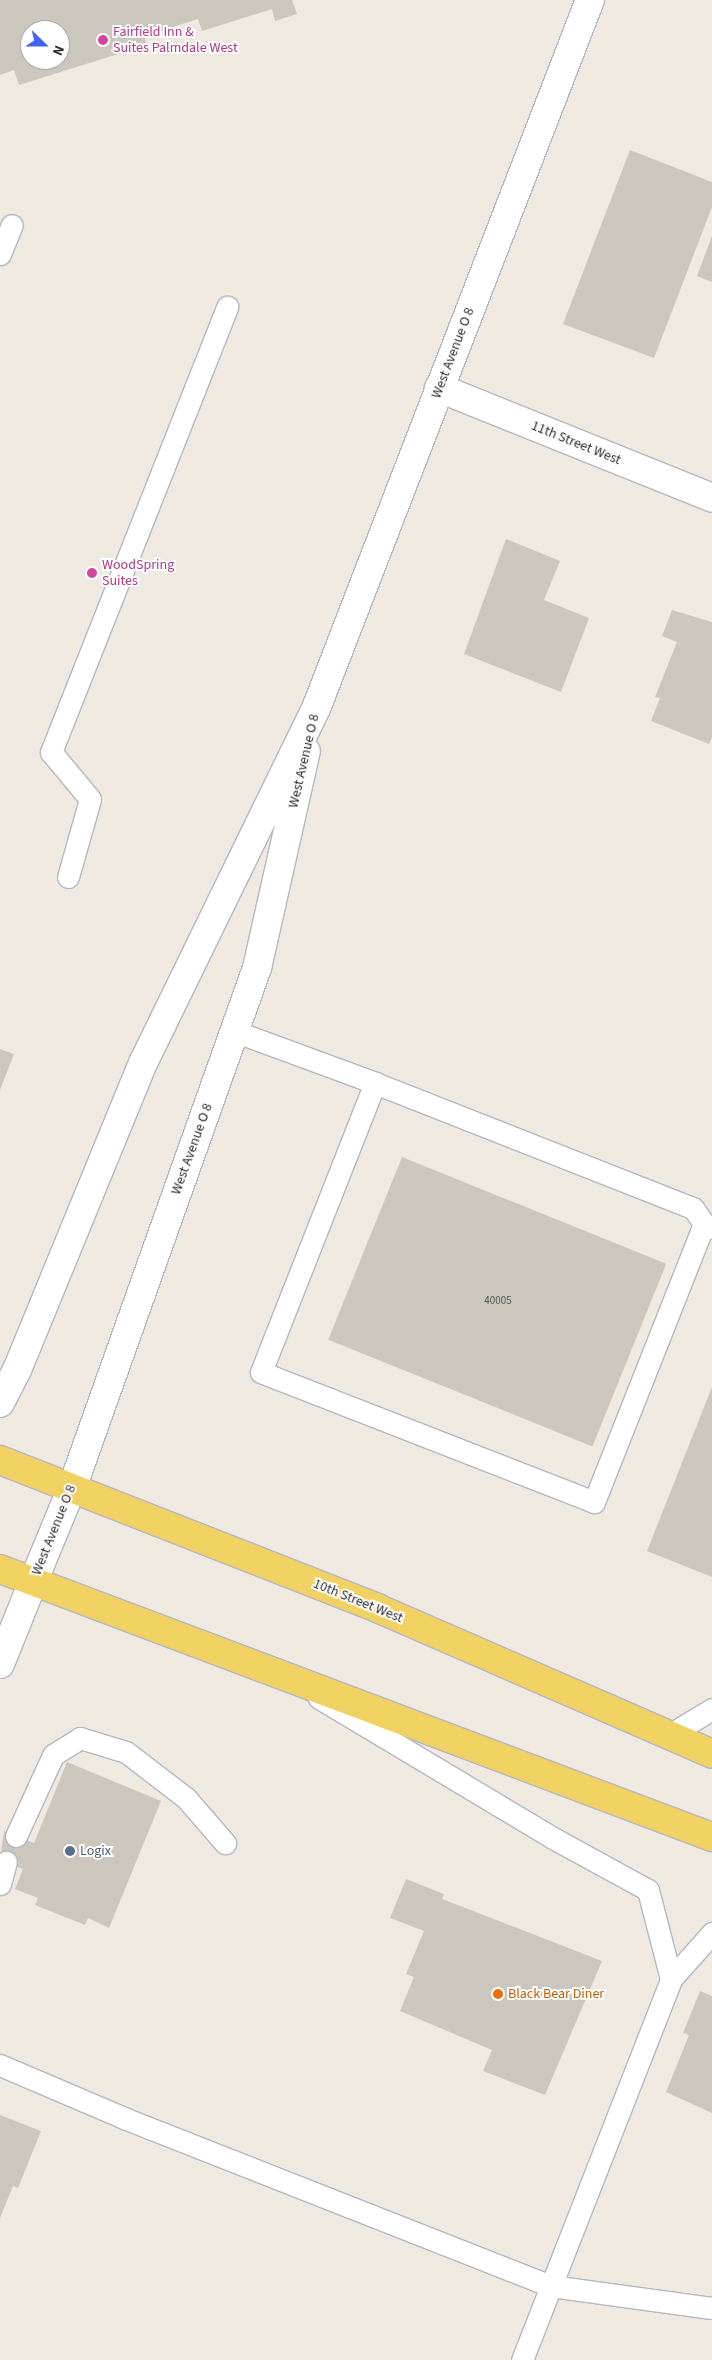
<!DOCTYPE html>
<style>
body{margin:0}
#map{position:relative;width:712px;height:2360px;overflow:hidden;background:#efe9e1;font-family:"Source Sans 3",sans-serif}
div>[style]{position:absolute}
.building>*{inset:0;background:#cbc7bf;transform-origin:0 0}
.roads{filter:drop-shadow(1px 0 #b4b7c1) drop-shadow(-1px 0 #b4b7c1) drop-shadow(0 1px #b4b7c1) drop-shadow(0 -1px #b4b7c1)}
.service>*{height:21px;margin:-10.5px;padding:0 10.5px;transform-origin:10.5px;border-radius:10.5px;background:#fff}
.minor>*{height:28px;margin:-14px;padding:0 14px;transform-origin:14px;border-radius:14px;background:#fff}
.tertiary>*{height:28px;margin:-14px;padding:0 14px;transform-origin:14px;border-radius:14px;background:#fff}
.primary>*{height:28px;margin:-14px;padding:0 14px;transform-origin:14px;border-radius:14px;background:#f2d163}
.dots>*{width:14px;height:14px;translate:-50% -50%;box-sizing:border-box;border:2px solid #fff;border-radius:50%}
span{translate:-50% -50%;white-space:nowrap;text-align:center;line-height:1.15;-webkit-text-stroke:4px #fff;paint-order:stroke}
.number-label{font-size:11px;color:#555452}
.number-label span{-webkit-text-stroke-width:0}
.hotel-label{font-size:14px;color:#b23c85}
.left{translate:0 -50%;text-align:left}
.street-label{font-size:14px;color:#2e2e2e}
.service-label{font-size:14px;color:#4e5e75}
.food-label{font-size:14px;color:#c56008}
.north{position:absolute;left:20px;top:20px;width:50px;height:50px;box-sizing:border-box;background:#fff;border:1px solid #ababab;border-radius:50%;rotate:112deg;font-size:14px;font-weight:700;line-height:20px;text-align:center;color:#2e2e2e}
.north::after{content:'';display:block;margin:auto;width:18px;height:22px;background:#4264fb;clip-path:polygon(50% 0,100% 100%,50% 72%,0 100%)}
</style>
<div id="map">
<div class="building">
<div style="clip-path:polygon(evenodd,0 0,292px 0,297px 14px,275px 21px,272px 9px,202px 31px,198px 19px,144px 36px,147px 45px,19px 85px,14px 70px,0 75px,0 0,30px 30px,60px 30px,60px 60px,30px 60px,30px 30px)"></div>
<div style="clip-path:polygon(630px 150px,712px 182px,712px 207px,654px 358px,563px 324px)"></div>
<div style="clip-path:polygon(712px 236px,712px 282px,697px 276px)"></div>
<div style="clip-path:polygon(506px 539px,560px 561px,544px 600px,589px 618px,561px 692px,464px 654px)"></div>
<div style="clip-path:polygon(672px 610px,712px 622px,712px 737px,709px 744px,651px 721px,660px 698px,655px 697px,677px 642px,662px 636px)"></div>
<div style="clip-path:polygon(0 1049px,14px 1054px,0 1090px)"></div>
<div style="left:402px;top:1157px;width:285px;height:197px;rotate:22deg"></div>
<div style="clip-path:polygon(712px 1387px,712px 1577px,647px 1551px)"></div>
<div style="clip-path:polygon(67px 1762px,161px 1801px,109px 1928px,88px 1918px,85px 1925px,35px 1905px,38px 1898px,15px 1889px,23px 1869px,0 1860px,4px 1831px,34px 1843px)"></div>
<div style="clip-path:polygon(406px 1879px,444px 1894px,442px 1899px,602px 1961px,545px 2095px,483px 2071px,492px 2050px,400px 2011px,414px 1977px,406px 1974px,424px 1931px,390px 1918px)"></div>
<div style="clip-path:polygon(700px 1991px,712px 1996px,712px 2113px,666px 2092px,689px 2035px,683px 2033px)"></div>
<div style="clip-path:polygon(0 2115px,41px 2131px,18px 2188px,13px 2186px,0 2218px)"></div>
</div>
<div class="roads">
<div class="service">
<div style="left:0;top:254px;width:31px;rotate:-68deg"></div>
<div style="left:68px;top:877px;width:81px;rotate:-74.2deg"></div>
<div style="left:90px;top:799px;width:61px;rotate:-129.7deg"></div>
<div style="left:51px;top:752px;width:479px;rotate:-68.4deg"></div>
<div style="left:234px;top:1031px;width:150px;rotate:20.2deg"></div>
<div style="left:704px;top:1224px;width:299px;rotate:111.6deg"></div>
<div style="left:594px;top:1502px;width:357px;rotate:-158.7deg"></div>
<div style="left:261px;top:1372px;width:311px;rotate:-68.5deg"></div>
<div style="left:375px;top:1083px;width:342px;rotate:21.5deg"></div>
<div style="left:693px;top:1208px;width:19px;rotate:55deg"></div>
<div style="left:704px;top:1224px;width:9px;rotate:27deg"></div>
<div style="left:319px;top:1698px;width:273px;rotate:30.9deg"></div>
<div style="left:553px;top:1838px;width:108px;rotate:28.7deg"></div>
<div style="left:648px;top:1890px;width:92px;rotate:75.5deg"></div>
<div style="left:669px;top:1735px;width:50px;rotate:-31.2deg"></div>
<div style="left:16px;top:1836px;width:89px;rotate:-65.4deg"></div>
<div style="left:53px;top:1755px;width:32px;rotate:-32deg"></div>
<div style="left:80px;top:1738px;width:48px;rotate:16.9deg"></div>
<div style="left:126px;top:1752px;width:76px;rotate:37.5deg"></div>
<div style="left:186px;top:1798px;width:60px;rotate:49.1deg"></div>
<div style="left:0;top:1884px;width:23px;rotate:-75deg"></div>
<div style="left:0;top:2065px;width:135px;rotate:23.1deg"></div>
<div style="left:124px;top:2118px;width:459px;rotate:21.5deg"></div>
<div style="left:551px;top:2286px;width:162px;rotate:7.8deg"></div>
<div style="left:522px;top:2360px;width:409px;rotate:-68.6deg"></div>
<div style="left:671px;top:1979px;width:62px;rotate:-48.3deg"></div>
</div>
<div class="minor">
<div style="left:439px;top:388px;width:294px;rotate:21.9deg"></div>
<div style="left:0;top:1664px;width:88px;rotate:-68.1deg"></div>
</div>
<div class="tertiary">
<div style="left:0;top:1403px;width:37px;rotate:-63deg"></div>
<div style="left:17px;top:1370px;width:334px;rotate:-67.7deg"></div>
<div style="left:144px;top:1061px;width:395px;rotate:-64deg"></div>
<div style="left:317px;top:706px;width:757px;rotate:-68.86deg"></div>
<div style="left:33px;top:1582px;width:102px;rotate:-67.5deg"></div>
<div style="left:72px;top:1488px;width:552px;rotate:-70.42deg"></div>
<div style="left:257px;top:968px;width:222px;rotate:-77.3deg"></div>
</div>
<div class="primary">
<div style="left:0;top:1460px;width:405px;rotate:21.4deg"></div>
<div style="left:377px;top:1608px;width:365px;rotate:23.5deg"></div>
<div style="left:0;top:1569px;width:761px;rotate:20.63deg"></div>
</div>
</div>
<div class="dots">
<div style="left:103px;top:40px;background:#d1479c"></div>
<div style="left:92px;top:573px;background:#d1479c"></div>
<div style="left:70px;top:1851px;background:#5c6f8a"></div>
<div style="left:498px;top:1994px;background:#e8710a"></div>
</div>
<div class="number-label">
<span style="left:498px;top:1301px">40005</span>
</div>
<div class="hotel-label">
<span class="left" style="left:113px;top:40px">Fairfield Inn &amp;<br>Suites Palmdale West</span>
<span class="left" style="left:102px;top:573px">WoodSpring<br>Suites</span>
</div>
<div class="street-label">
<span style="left:453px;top:353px;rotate:-69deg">West Avenue O 8</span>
<span style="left:576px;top:443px;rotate:22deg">11th Street West</span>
<span style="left:304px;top:761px;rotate:-77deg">West Avenue O 8</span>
<span style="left:192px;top:1149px;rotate:-70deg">West Avenue O 8</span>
<span style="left:54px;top:1530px;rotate:-68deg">West Avenue O 8</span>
<span style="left:358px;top:1601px;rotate:22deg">10th Street West</span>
</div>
<div class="service-label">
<span class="left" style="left:80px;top:1851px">Logix</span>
</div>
<div class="food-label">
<span class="left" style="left:508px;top:1994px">Black Bear Diner</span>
</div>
<div class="north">N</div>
</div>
